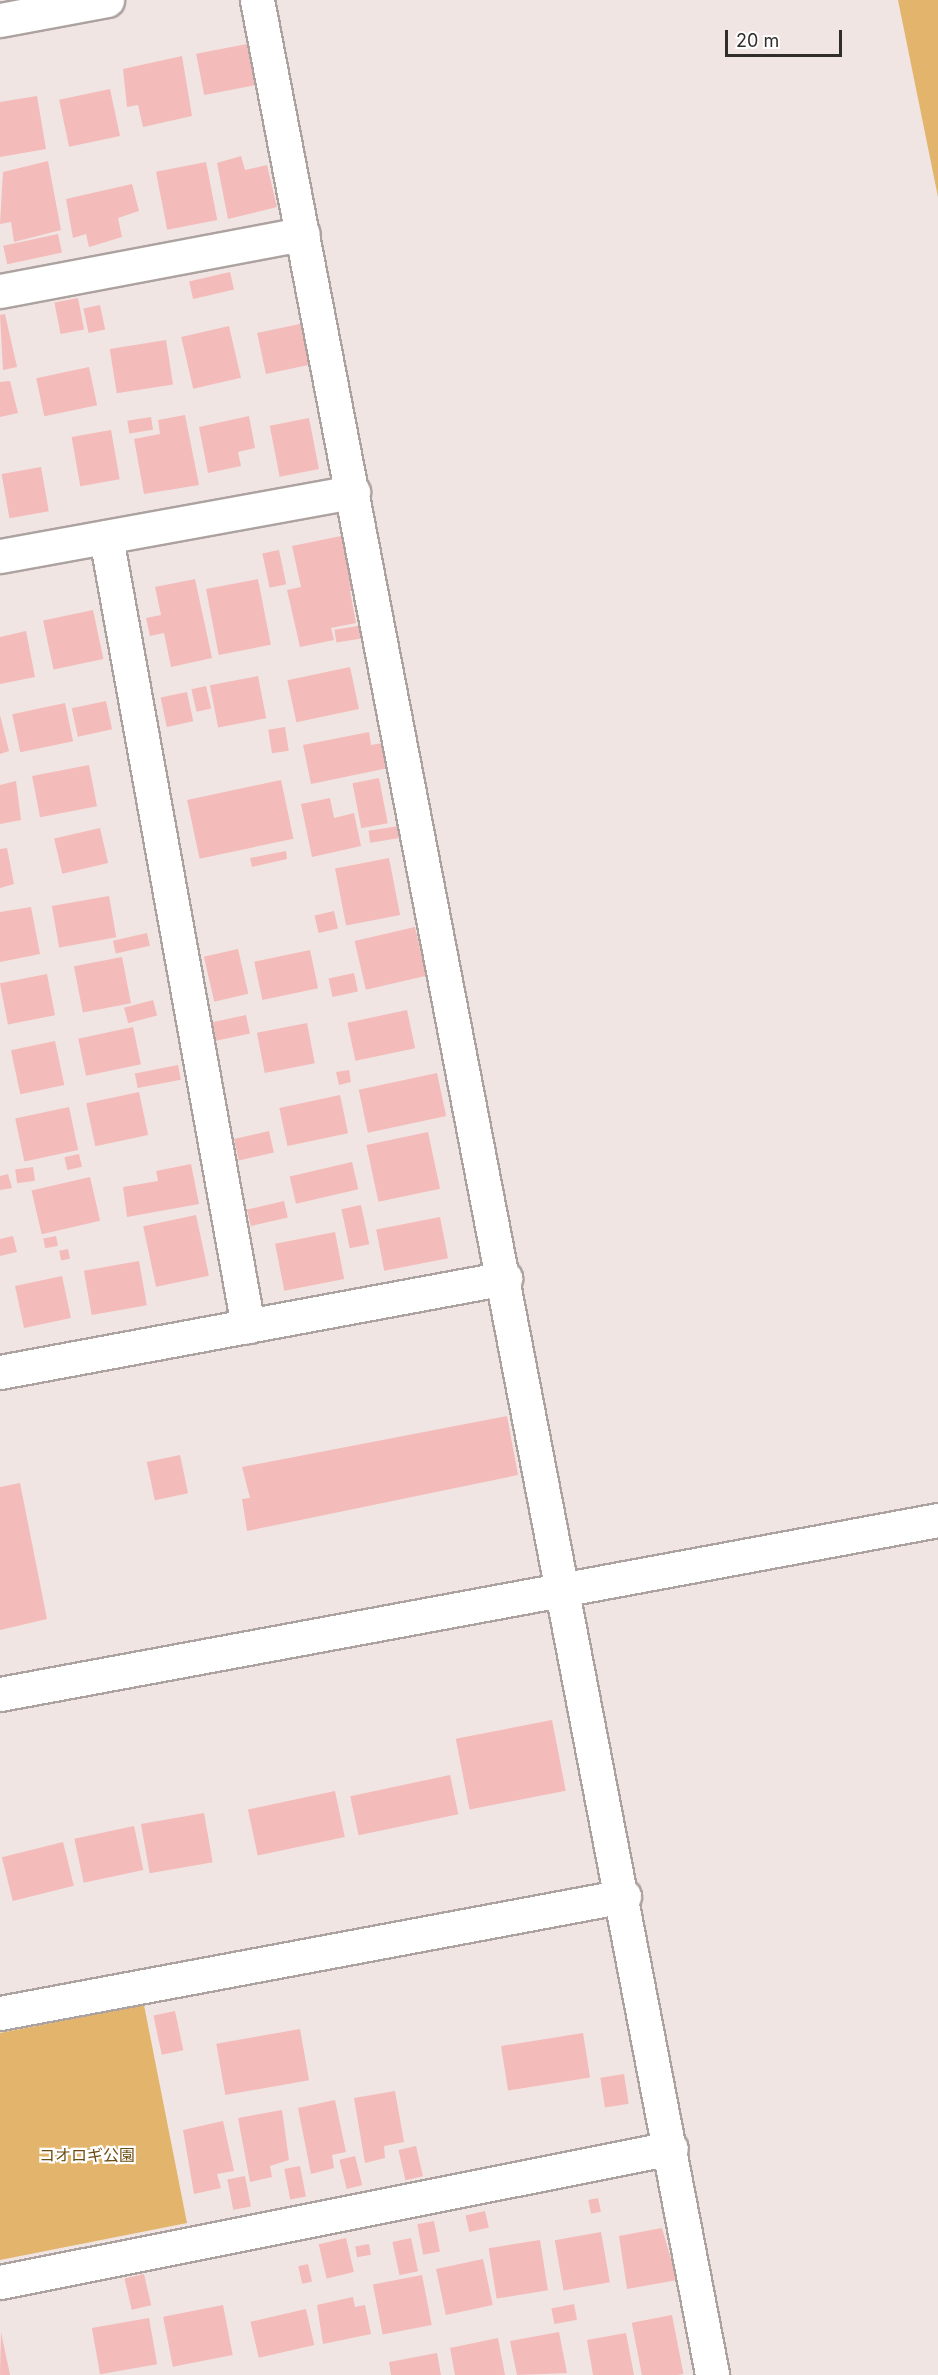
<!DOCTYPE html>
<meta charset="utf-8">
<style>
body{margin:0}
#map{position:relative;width:938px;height:2375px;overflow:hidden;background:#f0e5e2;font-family:Inter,"Noto Sans JP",sans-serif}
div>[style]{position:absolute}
.green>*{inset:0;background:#e3b46c}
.building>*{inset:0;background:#f4bbbb;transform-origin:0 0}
.roads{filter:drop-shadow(2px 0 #aca29f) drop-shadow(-2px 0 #aca29f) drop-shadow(0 2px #aca29f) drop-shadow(0 -2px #aca29f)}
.minor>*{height:33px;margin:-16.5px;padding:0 16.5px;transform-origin:16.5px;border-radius:16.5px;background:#fff}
span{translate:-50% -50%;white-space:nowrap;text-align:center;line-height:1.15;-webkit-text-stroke:4.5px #fff;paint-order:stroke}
.park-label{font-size:16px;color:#6c4c10}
.scale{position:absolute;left:725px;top:30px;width:117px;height:27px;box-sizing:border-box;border:3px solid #312d2b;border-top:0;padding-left:8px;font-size:18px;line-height:21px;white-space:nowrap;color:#312d2b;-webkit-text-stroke:4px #fff;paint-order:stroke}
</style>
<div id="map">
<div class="green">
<div style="clip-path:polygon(898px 0,938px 0,938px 197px)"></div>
<div style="clip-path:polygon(144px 2005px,187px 2223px,0 2260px,0 2033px)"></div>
</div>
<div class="building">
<div style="left:257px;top:42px;width:42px;height:62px;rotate:79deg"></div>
<div style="clip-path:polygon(182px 56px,192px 116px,143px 127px,138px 105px,127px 107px,123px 69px)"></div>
<div style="left:110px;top:89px;width:48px;height:52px;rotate:78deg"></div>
<div style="clip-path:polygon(37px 96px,46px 149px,0 157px,0 102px)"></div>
<div style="clip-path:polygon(241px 156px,245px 170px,267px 165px,277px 207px,228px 219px,217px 163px)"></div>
<div style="clip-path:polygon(48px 161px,61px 230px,14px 242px,11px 222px,0 224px,3px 172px)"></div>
<div style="left:206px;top:162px;width:59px;height:51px;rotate:79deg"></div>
<div style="clip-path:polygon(132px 184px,139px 211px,118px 218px,122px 237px,89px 247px,86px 234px,73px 238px,66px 199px)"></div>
<div style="left:58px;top:234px;width:19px;height:56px;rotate:78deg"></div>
<div style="left:230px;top:272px;width:18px;height:42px;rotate:77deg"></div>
<div style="left:78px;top:298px;width:32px;height:24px;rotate:79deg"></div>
<div style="left:100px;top:305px;width:25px;height:17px;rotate:78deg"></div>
<div style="clip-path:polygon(5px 314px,17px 367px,3px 370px,0 315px)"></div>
<div style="left:309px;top:322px;width:42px;height:53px;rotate:78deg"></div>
<div style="left:229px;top:326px;width:53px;height:49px;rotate:77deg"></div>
<div style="left:166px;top:340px;width:45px;height:57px;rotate:81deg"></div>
<div style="left:89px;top:367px;width:39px;height:54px;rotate:78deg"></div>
<div style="clip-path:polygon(10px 381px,18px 413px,0 417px,0 382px)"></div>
<div style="clip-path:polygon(185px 415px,199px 485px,144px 494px,134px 439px,160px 434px,158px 420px)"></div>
<div style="clip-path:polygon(249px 416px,255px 448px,238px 452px,241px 466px,208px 473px,199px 427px)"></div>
<div style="left:151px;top:417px;width:13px;height:24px;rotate:81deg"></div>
<div style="left:309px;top:418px;width:52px;height:40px;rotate:79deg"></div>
<div style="left:111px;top:430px;width:50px;height:40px;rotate:80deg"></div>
<div style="left:41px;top:467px;width:45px;height:40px;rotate:80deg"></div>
<div style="clip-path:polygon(351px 534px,362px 588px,350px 591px,356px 623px,331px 628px,334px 640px,300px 647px,287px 590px,301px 587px,292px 546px)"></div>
<div style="left:279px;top:550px;width:35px;height:17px;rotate:78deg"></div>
<div style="clip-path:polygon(195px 579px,212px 658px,171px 667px,164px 633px,150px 636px,146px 618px,161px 615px,155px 587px)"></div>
<div style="left:258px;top:579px;width:67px;height:53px;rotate:79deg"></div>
<div style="left:93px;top:610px;width:50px;height:51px;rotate:78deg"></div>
<div style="left:364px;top:625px;width:13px;height:30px;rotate:81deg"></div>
<div style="clip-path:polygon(26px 631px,35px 677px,0 684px,0 637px)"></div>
<div style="left:350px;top:667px;width:43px;height:64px;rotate:78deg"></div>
<div style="left:258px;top:676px;width:43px;height:49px;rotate:79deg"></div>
<div style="left:206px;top:686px;width:23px;height:15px;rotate:77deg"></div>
<div style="left:187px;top:692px;width:30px;height:27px;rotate:78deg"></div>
<div style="left:106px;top:701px;width:29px;height:35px;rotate:78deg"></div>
<div style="left:65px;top:703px;width:39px;height:54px;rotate:78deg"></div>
<div style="clip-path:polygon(0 715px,9px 751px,0 754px)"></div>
<div style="left:285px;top:727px;width:24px;height:17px;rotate:81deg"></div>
<div style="clip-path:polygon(369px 732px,371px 745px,388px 742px,393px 767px,311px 784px,303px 745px)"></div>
<div style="left:89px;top:765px;width:42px;height:58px;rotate:79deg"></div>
<div style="left:379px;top:778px;width:46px;height:27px;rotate:79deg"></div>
<div style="left:281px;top:780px;width:60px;height:96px;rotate:78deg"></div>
<div style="clip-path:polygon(16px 781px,21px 820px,0 824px,0 785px)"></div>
<div style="clip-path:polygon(330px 798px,334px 818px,354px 813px,361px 846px,312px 857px,301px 804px)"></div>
<div style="left:405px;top:825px;width:12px;height:37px;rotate:81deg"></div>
<div style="left:100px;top:828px;width:36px;height:47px;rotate:77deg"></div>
<div style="clip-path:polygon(7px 848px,14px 884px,0 888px,0 849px)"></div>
<div style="clip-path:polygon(286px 851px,287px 859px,252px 867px,250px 858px)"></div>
<div style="left:389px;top:858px;width:58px;height:55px;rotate:79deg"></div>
<div style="left:109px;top:896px;width:42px;height:58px;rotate:80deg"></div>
<div style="clip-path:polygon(31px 907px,40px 954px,0 962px,0 912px)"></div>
<div style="left:334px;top:911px;width:18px;height:20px;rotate:77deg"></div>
<div style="left:415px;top:927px;width:50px;height:62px;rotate:77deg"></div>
<div style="left:147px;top:933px;width:13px;height:35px;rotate:77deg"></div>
<div style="left:238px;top:949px;width:46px;height:35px;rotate:77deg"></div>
<div style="left:310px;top:950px;width:39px;height:57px;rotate:78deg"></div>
<div style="left:122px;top:957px;width:47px;height:49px;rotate:79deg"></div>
<div style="left:354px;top:973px;width:19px;height:26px;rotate:78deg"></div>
<div style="left:47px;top:974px;width:42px;height:48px;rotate:79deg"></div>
<div style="left:153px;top:1000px;width:16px;height:30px;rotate:75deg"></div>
<div style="left:407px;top:1010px;width:39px;height:61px;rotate:78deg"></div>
<div style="left:246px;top:1015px;width:19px;height:37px;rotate:78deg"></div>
<div style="left:307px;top:1023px;width:41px;height:51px;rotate:79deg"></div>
<div style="left:133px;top:1027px;width:38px;height:56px;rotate:78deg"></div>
<div style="left:55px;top:1041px;width:45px;height:45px;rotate:78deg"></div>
<div style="left:178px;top:1065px;width:15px;height:44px;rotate:79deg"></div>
<div style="clip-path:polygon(349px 1070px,351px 1082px,339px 1085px,336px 1072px)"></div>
<div style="left:437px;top:1073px;width:44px;height:80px;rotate:78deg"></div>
<div style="left:139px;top:1092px;width:44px;height:54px;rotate:78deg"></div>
<div style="left:340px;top:1095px;width:39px;height:62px;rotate:78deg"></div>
<div style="left:69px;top:1107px;width:44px;height:55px;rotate:78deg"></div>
<div style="left:269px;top:1131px;width:22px;height:36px;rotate:77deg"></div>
<div style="left:428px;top:1132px;width:58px;height:63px;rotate:78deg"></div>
<div style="left:79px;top:1154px;width:13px;height:15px;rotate:77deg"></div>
<div style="left:352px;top:1162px;width:28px;height:64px;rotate:77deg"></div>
<div style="clip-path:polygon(191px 1164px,199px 1204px,127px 1217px,123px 1187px,158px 1181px,156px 1171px)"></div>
<div style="left:33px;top:1167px;width:14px;height:18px;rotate:82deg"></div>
<div style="clip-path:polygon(8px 1174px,12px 1188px,0 1190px,0 1176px)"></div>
<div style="left:90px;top:1177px;width:45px;height:60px;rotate:77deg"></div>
<div style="left:284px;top:1201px;width:17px;height:38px;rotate:77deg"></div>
<div style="left:361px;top:1205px;width:40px;height:20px;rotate:78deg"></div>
<div style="left:196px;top:1215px;width:62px;height:54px;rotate:78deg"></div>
<div style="left:440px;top:1217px;width:42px;height:65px;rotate:79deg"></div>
<div style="left:335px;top:1232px;width:48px;height:61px;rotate:79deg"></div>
<div style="clip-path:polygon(13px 1236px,17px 1252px,0 1256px,0 1239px)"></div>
<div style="left:56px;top:1236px;width:10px;height:13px;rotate:79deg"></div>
<div style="left:68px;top:1249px;width:10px;height:9px;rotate:79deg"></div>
<div style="left:139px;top:1261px;width:45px;height:56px;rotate:80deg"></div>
<div style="left:62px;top:1276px;width:43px;height:48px;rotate:78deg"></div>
<div style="clip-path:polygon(507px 1416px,518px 1475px,247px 1531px,242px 1499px,250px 1498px,242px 1467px)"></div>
<div style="left:180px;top:1455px;width:39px;height:34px;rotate:78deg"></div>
<div style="clip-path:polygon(20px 1483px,47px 1619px,0 1630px,0 1487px)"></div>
<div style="left:552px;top:1720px;width:72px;height:98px;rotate:79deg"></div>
<div style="left:450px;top:1775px;width:40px;height:102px;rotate:78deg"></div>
<div style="left:335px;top:1791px;width:47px;height:89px;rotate:78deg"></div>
<div style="left:204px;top:1813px;width:50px;height:64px;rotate:80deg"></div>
<div style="left:134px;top:1826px;width:45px;height:61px;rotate:78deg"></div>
<div style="left:63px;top:1842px;width:45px;height:63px;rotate:76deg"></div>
<div style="left:175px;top:2011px;width:40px;height:22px;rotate:78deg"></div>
<div style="left:300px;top:2029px;width:52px;height:85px;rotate:80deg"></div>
<div style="left:583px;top:2033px;width:45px;height:83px;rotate:81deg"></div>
<div style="left:624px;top:2074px;width:30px;height:24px;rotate:81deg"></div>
<div style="clip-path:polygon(395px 2091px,404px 2142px,384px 2146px,385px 2158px,365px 2163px,354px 2098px)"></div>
<div style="clip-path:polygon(335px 2100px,346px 2152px,332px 2155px,334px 2168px,311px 2174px,298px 2108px)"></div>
<div style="clip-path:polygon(282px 2110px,289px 2160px,270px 2166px,272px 2177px,250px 2182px,238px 2118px)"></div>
<div style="clip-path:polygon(223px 2121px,234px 2171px,217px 2174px,221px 2188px,194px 2194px,183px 2130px)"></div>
<div style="left:416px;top:2146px;width:31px;height:18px;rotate:77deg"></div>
<div style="left:355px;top:2156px;width:30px;height:16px;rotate:76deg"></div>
<div style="left:300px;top:2166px;width:31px;height:16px;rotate:79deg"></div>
<div style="left:245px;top:2176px;width:31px;height:18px;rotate:79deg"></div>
<div style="left:598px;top:2198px;width:14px;height:10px;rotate:78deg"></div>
<div style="left:485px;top:2211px;width:17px;height:20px;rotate:77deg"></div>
<div style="left:434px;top:2221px;width:31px;height:17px;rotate:79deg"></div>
<div style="clip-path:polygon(662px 2228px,677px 2280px,627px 2289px,619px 2236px)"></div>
<div style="left:601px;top:2232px;width:51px;height:47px;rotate:80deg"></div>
<div style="left:346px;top:2238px;width:35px;height:28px;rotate:77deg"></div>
<div style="left:411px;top:2238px;width:34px;height:19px;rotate:78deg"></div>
<div style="left:540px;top:2240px;width:51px;height:52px;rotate:81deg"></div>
<div style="left:369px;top:2244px;width:11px;height:14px;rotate:80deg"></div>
<div style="left:483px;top:2259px;width:47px;height:48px;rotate:78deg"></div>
<div style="left:308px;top:2264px;width:18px;height:10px;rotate:77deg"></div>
<div style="left:144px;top:2274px;width:32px;height:20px;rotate:77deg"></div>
<div style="left:422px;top:2275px;width:51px;height:50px;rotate:79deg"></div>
<div style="clip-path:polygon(353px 2297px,355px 2307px,365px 2305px,371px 2334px,323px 2344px,317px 2305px)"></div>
<div style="left:574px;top:2304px;width:16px;height:23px;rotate:79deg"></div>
<div style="left:223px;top:2305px;width:51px;height:61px;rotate:79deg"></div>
<div style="left:306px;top:2309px;width:37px;height:57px;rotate:77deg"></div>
<div style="left:672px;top:2315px;width:60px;height:41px;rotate:79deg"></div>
<div style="left:149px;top:2318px;width:47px;height:58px;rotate:80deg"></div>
<div style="clip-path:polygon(1px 2332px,10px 2375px,0 2375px)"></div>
<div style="clip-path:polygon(559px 2332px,567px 2373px,517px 2375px,510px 2341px)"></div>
<div style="clip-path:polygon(626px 2333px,634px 2375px,593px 2375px,587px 2340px)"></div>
<div style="clip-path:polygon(498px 2338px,505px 2375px,455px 2375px,450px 2348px)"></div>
<div style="clip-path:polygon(437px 2353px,441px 2375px,391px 2375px,389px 2362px)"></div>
</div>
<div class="roads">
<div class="minor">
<div style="left:257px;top:0;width:2418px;rotate:79.15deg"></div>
<div style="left:0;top:20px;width:109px;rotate:-10.6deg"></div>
<div style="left:0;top:291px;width:308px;rotate:-10.7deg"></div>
<div style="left:106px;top:537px;width:802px;rotate:79.8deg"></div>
<div style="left:0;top:556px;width:359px;rotate:-10.3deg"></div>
<div style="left:0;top:1372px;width:514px;rotate:-10.54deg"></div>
<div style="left:0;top:1694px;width:954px;rotate:-10.51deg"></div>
<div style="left:0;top:2013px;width:635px;rotate:-10.62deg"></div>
<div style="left:0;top:2282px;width:684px;rotate:-11.29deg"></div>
</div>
</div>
<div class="park-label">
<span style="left:87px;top:2155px">コオロギ公園</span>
</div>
<div class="scale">20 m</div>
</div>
